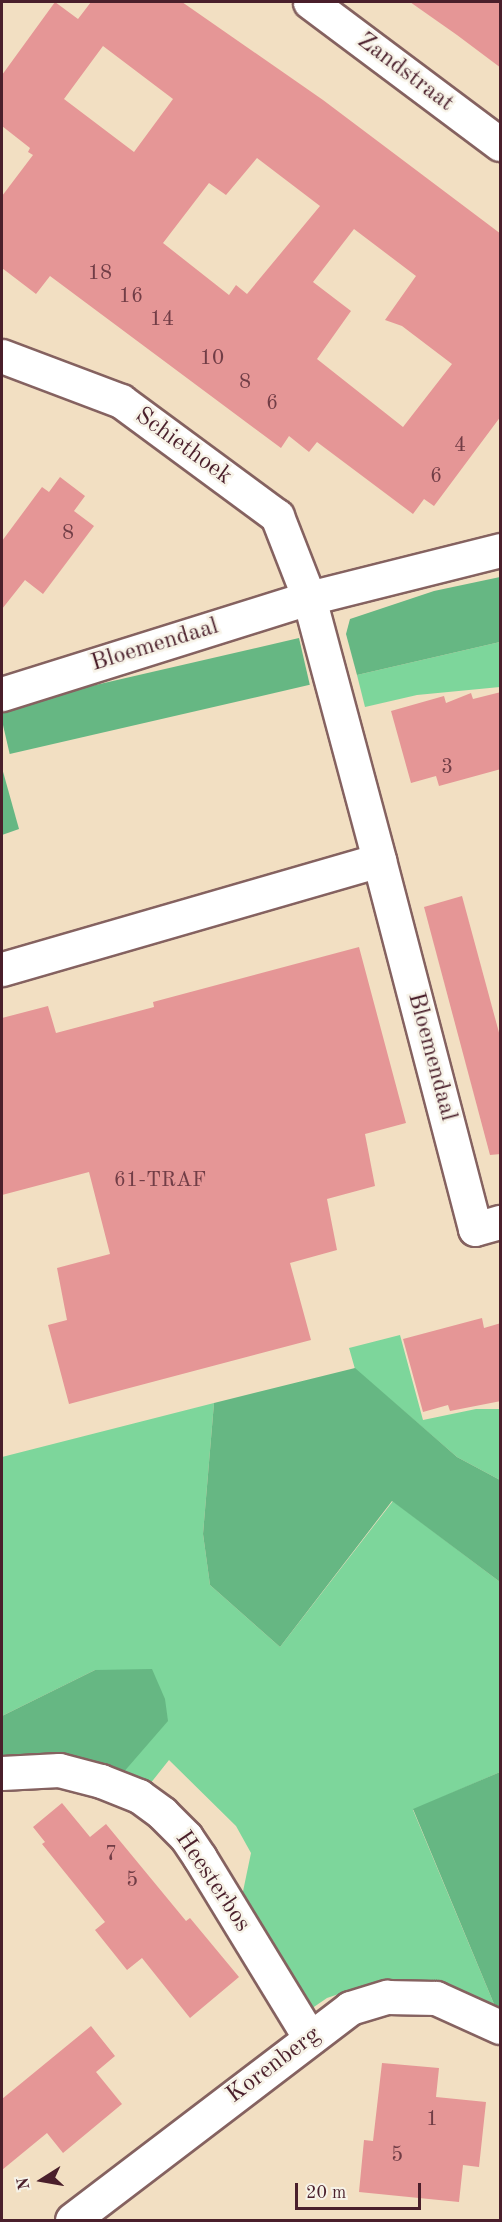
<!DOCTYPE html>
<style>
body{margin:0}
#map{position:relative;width:502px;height:2222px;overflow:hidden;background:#f2dfc2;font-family:"Old Standard TT",serif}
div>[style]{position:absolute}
.green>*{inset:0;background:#7dd69b}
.forest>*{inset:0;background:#66b783;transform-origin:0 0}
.building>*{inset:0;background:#e59696}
.roads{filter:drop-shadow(2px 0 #856260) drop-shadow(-2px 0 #856260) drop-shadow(0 2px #856260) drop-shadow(0 -2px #856260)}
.minor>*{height:33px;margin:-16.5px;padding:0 16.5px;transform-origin:16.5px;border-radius:16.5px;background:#fff}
span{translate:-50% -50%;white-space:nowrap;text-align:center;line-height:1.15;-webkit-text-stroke:5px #f7f3e8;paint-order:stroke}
.number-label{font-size:21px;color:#713d46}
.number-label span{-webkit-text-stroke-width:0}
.street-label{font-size:24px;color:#4a1f2b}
.frame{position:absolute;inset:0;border:3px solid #4a1f2b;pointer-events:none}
.north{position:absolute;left:12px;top:2150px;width:60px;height:60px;-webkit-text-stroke:4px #f7f3e8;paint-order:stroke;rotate:259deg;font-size:16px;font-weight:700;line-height:24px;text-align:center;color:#4a1f2b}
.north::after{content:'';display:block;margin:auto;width:21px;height:27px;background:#4a1f2b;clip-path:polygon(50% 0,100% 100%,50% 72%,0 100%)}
.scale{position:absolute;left:295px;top:2183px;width:126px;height:27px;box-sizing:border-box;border:3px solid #4a1f2b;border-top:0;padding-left:8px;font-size:18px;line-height:21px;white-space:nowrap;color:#4a1f2b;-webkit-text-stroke:4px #f7f3e8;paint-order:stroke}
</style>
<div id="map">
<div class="green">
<div style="clip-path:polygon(500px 642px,500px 687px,417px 695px,365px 707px,357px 675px)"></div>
<div style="clip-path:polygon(400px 1335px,423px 1420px,476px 1409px,500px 1409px,500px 1480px,457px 1457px,355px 1369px,349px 1348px)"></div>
<div style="clip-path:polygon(214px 1403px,203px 1534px,210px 1585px,280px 1647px,393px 1501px,500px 1582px,500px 1772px,413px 1810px,494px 2004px,423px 1981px,380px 1980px,327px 1998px,308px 2011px,241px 1901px,251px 1853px,236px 1826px,169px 1760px,146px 1789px,122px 1774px,95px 1670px,2px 1716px,2px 1457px)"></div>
</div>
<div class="forest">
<div style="clip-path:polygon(500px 577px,500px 642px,357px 675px,346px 634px,350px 619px,434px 591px)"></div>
<div style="left:299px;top:638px;width:48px;height:308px;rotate:77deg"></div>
<div style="clip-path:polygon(2px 768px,19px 829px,2px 835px)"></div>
<div style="clip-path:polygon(355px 1368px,457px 1457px,500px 1480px,500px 1582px,392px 1501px,280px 1647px,210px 1585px,203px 1534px,214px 1403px)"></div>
<div style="clip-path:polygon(152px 1669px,165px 1699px,168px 1721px,122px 1774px,2px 1764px,2px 1716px,95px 1670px)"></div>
<div style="clip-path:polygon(500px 1772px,500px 2007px,494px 2004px,413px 1809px)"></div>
</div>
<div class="building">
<div style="clip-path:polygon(evenodd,55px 2px,78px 19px,91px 2px,182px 2px,323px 100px,501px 234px,501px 416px,434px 506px,424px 499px,413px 514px,317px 442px,309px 452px,289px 436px,281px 448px,50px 276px,36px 294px,2px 268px,2px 196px,33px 155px,28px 152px,30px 148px,2px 126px,2px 75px,55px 2px,103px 46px,173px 99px,134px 152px,64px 99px,103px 46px,55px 2px,257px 158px,320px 206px,247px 294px,236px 285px,229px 295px,163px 243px,209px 183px,226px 195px,257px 158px,55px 2px,354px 229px,416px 276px,385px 320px,402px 326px,452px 364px,403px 427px,317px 359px,351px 311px,313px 282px,354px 229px)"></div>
<div style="clip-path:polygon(410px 2px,501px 2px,501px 68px,457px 35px)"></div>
<div style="clip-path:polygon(60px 477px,85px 496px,74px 511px,94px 526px,43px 594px,25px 580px,2px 609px,2px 541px,42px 487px,49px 492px)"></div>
<div style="clip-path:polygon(501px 692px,501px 769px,439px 786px,436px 776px,411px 783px,391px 711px,444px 696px,446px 703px,471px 693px,473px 699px)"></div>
<div style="clip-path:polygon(462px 896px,501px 1040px,501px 1154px,490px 1155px,424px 907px)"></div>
<div style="clip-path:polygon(359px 947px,406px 1123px,365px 1134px,375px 1186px,327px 1199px,337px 1250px,290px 1263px,311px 1340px,69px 1404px,48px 1325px,67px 1320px,57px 1268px,110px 1254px,89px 1172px,2px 1195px,2px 1018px,48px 1006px,56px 1033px,154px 1007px,153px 1002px)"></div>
<div style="clip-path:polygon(482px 1318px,484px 1328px,501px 1323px,501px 1401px,450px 1411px,448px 1405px,423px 1412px,403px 1339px)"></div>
<div style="clip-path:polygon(62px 1803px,90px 1837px,106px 1824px,186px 1921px,190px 1918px,239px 1977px,190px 2018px,142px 1958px,127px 1970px,95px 1930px,105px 1922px,42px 1844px,45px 1842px,33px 1827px)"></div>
<div style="clip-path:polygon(91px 2026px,115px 2056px,96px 2072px,122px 2104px,63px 2153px,47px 2133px,2px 2170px,2px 2099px)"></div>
<div style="clip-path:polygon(382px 2063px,439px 2068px,436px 2097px,486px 2102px,479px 2167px,463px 2165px,459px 2202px,359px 2192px,364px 2140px,373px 2141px)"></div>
</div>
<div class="roads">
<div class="minor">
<div style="left:310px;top:2px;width:237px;rotate:36.8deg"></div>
<div style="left:2px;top:356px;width:127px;rotate:20.7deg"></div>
<div style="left:121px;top:401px;width:194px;rotate:36.4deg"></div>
<div style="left:277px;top:516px;width:88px;rotate:68.7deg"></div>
<div style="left:309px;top:598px;width:271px;rotate:75deg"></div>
<div style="left:2px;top:694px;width:322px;rotate:-17.4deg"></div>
<div style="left:309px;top:598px;width:197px;rotate:-14.1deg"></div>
<div style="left:2px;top:969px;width:392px;rotate:-16.1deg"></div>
<div style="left:379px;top:860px;width:381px;rotate:75.4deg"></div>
<div style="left:475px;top:1229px;width:26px;rotate:-16deg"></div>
<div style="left:2px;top:1773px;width:57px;rotate:-3deg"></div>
<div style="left:59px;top:1770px;width:43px;rotate:14.7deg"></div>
<div style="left:101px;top:1781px;width:41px;rotate:21.5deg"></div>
<div style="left:139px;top:1796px;width:29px;rotate:36deg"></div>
<div style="left:162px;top:1813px;width:34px;rotate:45deg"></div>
<div style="left:186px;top:1837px;width:25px;rotate:56deg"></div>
<div style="left:200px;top:1858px;width:211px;rotate:58.6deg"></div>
<div style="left:72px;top:2220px;width:350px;rotate:-37.3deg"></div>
<div style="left:350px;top:2008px;width:39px;rotate:-17deg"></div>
<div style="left:387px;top:1997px;width:49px;rotate:1.2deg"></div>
<div style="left:436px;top:1998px;width:70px;rotate:24.4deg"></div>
</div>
</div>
<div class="number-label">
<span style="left:100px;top:274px">18</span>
<span style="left:131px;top:297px">16</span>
<span style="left:162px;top:320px">14</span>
<span style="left:212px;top:359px">10</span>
<span style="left:245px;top:383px">8</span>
<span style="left:272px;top:404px">6</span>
<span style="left:460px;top:446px">4</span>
<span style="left:436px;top:477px">6</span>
<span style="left:68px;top:534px">8</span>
<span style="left:447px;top:768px">3</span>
<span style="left:160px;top:1181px">61-TRAF</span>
<span style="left:111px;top:1855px">7</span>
<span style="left:132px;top:1881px">5</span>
<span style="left:432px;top:2120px">1</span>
<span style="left:397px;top:2156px">5</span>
</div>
<div class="street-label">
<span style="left:405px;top:73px;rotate:37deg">Zandstraat</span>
<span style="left:183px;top:447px;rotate:36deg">Schiethoek</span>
<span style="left:155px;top:646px;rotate:-17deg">Bloemendaal</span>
<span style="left:431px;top:1057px;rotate:75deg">Bloemendaal</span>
<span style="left:212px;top:1882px;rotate:56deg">Heesterbos</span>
<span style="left:274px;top:2066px;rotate:-37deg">Korenberg</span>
</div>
<div class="frame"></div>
<div class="north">N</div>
<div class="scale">20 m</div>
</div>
